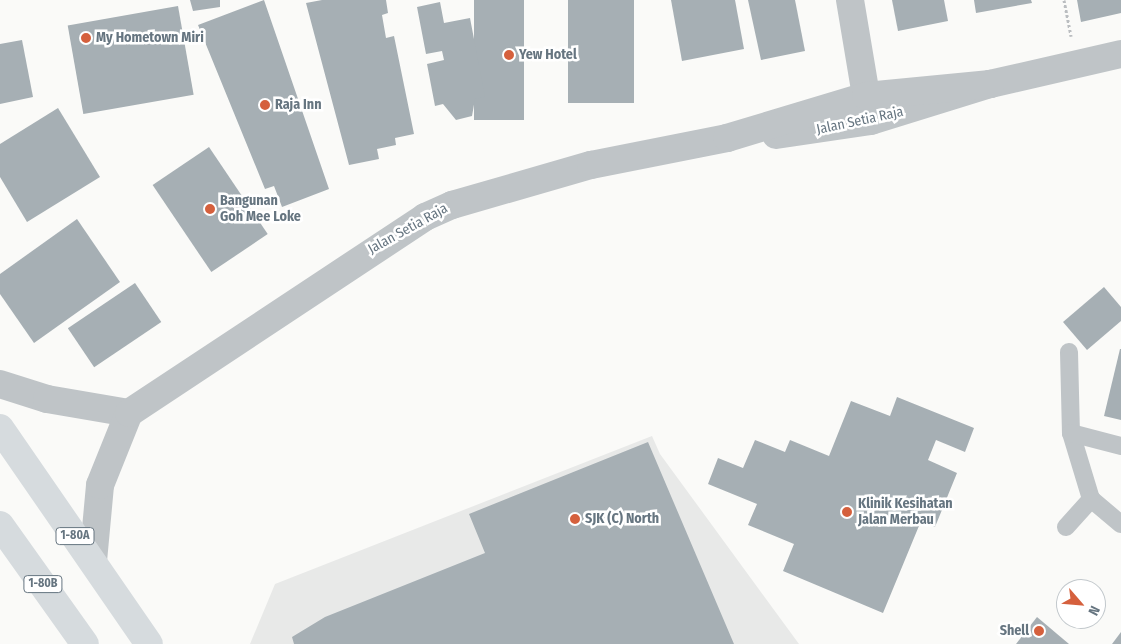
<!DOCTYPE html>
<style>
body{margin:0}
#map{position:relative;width:1121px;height:644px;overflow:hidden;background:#fafaf8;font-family:"Fira Sans Condensed",sans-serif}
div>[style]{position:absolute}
.built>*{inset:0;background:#e8e9e8}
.building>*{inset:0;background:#a6afb4;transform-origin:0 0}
.path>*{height:3px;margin-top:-1.5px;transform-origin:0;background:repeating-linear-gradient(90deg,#babdc0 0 2.5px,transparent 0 5px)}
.service>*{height:18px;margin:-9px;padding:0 9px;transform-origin:9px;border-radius:9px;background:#bfc4c7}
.minor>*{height:28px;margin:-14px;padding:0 14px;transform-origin:14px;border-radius:14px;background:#bfc4c7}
.trunk>*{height:28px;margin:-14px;padding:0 14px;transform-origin:14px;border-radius:14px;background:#d6dbde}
.dots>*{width:14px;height:14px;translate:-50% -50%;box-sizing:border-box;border:2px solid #fff;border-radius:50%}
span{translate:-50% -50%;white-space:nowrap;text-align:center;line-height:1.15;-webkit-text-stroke:5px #fff;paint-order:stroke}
.shield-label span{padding:1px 4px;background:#fff;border:1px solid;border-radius:4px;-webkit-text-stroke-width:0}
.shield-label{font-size:12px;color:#667580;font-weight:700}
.poi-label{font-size:14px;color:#667580;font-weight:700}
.left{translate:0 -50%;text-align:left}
.right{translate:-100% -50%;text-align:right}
.street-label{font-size:14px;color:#667580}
.north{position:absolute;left:1056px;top:579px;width:50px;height:50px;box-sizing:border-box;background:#fff;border:1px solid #c2c8cc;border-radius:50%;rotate:117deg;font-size:14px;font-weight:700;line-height:20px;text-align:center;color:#667580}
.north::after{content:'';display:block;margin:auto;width:18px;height:22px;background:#d5603d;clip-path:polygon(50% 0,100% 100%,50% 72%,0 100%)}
</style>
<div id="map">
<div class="built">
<div style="clip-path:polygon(652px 436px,660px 454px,799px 644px,250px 644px,275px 584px)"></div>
</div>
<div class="building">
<div style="clip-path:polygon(190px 0,220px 0,220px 7px,193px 11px)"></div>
<div style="clip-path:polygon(264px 0,329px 189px,282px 207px,274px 186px,265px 189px,198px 25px)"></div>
<div style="clip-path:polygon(322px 0,386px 0,388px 13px,382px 15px,386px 38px,394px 36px,414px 134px,395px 138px,396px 145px,377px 149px,379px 159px,349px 165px,306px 3px)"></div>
<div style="left:474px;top:0;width:50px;height:120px"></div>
<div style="left:568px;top:0;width:66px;height:103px"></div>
<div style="clip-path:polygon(671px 0,735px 0,744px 49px,682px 61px)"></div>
<div style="clip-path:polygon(748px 0,795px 0,805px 51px,761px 60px)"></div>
<div style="clip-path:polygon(892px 0,944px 0,948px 21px,898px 31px)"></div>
<div style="clip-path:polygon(974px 0,1031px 0,1032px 3px,976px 13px)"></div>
<div style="clip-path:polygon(1077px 0,1121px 0,1121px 13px,1081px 22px)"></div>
<div style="clip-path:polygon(440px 2px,444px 23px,470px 18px,485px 97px,475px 99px,472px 116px,456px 120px,443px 104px,435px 106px,427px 64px,444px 60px,442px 51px,426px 54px,417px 7px)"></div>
<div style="left:178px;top:6px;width:90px;height:112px;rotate:80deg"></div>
<div style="clip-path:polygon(22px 40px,33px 97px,0 104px,0 44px)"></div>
<div style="clip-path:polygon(58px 108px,100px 177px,27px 222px,0 177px,0 144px)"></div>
<div style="left:209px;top:147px;width:105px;height:68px;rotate:56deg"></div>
<div style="clip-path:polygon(77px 219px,120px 282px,34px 343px,0 294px,0 274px)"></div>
<div style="left:135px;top:283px;width:47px;height:81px;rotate:56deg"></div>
<div style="clip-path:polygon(1104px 287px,1121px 307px,1121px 321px,1087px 350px,1063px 322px)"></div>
<div style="clip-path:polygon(1120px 349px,1121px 349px,1121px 420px,1104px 416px)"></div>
<div style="clip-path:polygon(897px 397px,974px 428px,965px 452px,936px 440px,928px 460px,957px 473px,935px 527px,921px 521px,883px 613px,783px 571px,794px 544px,748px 525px,757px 504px,708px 484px,718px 458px,743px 468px,755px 440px,785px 452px,790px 440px,829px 456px,851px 401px,890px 416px)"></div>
<div style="clip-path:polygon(648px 442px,734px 644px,294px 644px,292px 637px,325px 617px,485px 553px,469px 514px)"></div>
<div style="clip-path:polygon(1037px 617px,1069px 644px,1016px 644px)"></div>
<div style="clip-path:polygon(1121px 632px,1121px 644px,1112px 644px)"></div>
</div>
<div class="path">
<div style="left:1064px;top:0;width:37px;rotate:79deg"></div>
</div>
<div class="service">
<div style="left:1069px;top:352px;width:81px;rotate:88.6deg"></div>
<div style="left:1071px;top:433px;width:69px;rotate:73.1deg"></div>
<div style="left:1091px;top:499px;width:39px;rotate:40deg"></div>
<div style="left:1071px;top:433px;width:52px;rotate:14.6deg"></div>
<div style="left:1066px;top:527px;width:38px;rotate:-48deg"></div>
</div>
<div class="minor">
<div style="left:850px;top:0;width:97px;rotate:80.5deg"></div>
<div style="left:866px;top:96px;width:18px;rotate:133deg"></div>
<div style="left:776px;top:135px;width:96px;rotate:-8.4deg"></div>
<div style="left:871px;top:121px;width:125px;rotate:-17.3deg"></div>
<div style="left:990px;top:84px;width:134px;rotate:-12.9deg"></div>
<div style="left:0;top:384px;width:49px;rotate:17.7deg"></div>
<div style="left:47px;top:399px;width:83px;rotate:9.7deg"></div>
<div style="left:93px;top:561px;width:76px;rotate:-84.7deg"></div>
<div style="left:100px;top:485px;width:78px;rotate:-68.1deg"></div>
<div style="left:129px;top:413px;width:355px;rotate:-33.5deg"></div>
<div style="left:425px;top:217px;width:30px;rotate:-24deg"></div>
<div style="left:452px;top:205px;width:145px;rotate:-16.1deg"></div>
<div style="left:591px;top:165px;width:139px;rotate:-11.2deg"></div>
<div style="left:727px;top:138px;width:145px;rotate:-16.8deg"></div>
<div style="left:866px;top:96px;width:125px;rotate:-5.5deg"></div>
</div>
<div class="trunk">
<div style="left:0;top:428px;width:262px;rotate:55.4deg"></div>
<div style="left:0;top:525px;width:146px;rotate:54.5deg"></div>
</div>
<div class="dots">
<div style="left:86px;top:38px;background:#d5603d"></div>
<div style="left:509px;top:55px;background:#d5603d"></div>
<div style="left:265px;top:105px;background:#d5603d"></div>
<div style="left:210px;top:209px;background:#d5603d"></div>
<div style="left:847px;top:512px;background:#d5603d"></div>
<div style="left:575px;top:519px;background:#d5603d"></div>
<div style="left:1039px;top:631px;background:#d5603d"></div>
</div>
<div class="shield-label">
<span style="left:75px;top:536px">1-80A</span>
<span style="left:43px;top:584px">1-80B</span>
</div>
<div class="poi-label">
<span class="left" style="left:96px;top:38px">My Hometown Miri</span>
<span class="left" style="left:519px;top:55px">Yew Hotel</span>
<span class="left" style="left:275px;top:105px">Raja Inn</span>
<span class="left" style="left:220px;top:209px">Bangunan<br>Goh Mee Loke</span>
<span class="left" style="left:858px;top:512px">Klinik Kesihatan<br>Jalan Merbau</span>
<span class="left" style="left:585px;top:519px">SJK (C) North</span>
<span class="right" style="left:1029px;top:631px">Shell</span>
</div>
<div class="street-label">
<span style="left:860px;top:121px;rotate:-12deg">Jalan Setia Raja</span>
<span style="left:408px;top:229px;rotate:-29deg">Jalan Setia Raja</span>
</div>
<div class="north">N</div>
</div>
